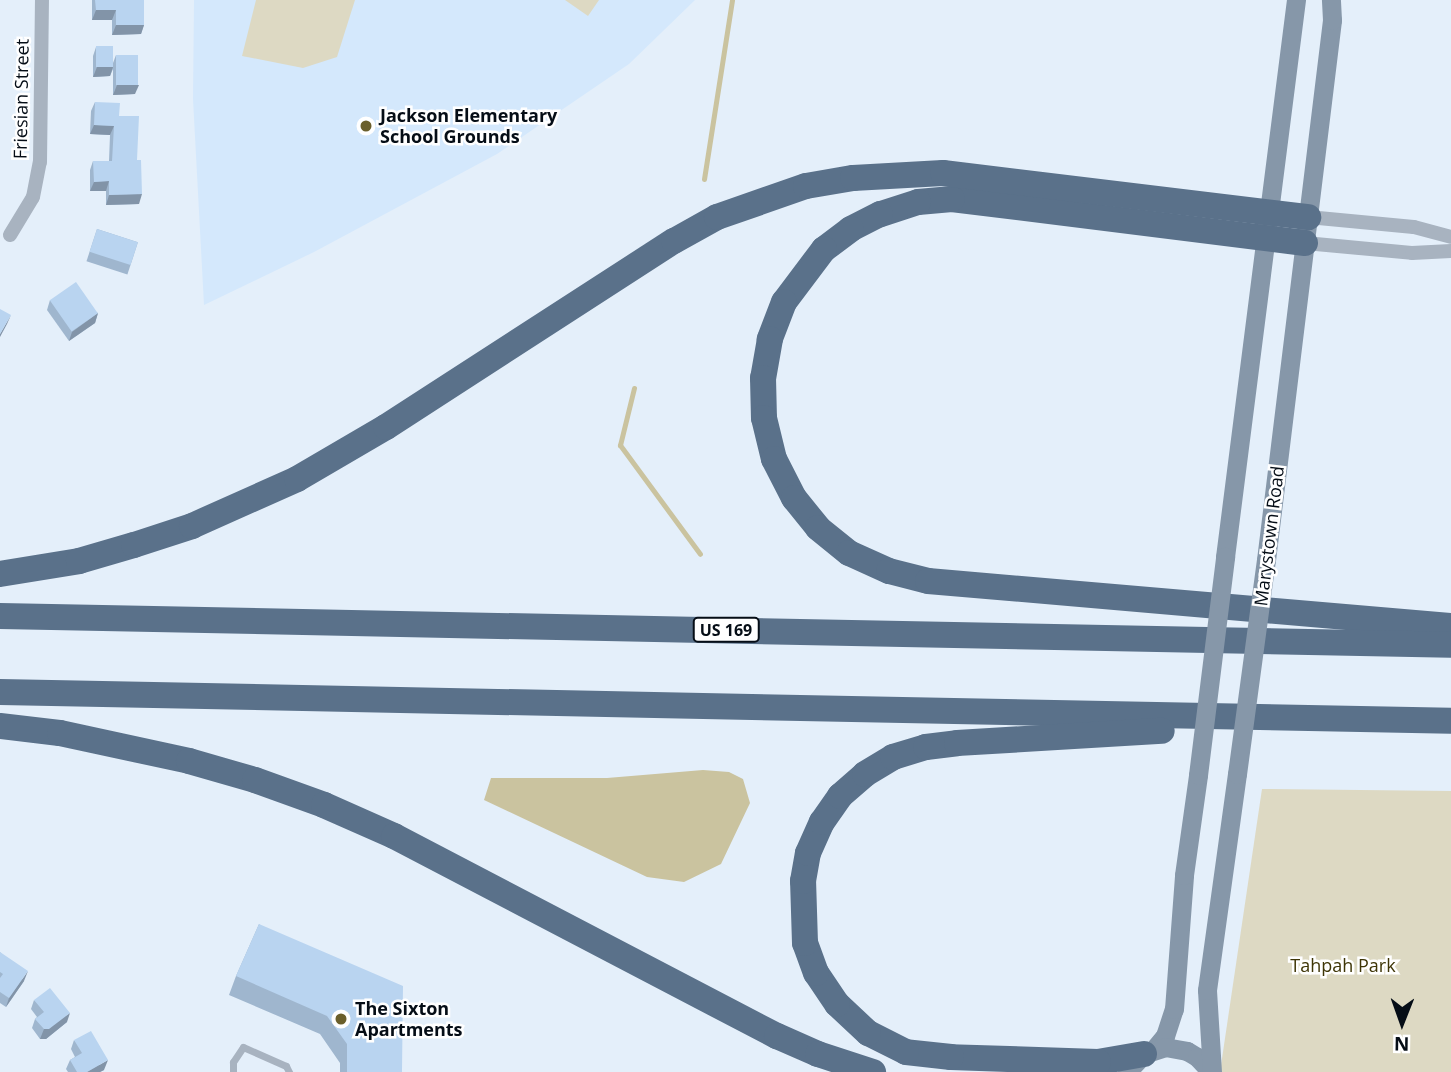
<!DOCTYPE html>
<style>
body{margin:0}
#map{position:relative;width:1451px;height:1072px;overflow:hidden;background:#e4effa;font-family:"Open Sans",sans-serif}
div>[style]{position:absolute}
.built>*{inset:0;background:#d4e8fc}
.green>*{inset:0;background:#ddd9c3}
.water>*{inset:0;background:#cac39f}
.stream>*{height:5px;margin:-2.5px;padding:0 2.5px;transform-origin:2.5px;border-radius:2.5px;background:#cac39f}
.service>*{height:7px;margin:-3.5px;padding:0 3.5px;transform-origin:3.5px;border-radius:3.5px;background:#a8b3c0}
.minor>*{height:14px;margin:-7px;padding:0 7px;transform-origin:7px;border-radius:7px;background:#a8b3c0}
.secondary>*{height:19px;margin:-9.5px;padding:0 9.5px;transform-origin:9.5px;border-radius:9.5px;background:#8697a9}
.motorway>*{height:26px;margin:-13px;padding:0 13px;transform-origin:13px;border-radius:13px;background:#5a718a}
.secondary-bridge>*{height:19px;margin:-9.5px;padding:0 9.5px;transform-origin:9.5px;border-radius:9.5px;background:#8697a9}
.wall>*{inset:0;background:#9fb6ce;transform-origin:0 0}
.shaded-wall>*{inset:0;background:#8294a8}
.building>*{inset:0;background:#b9d4f0;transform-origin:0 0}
.dots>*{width:19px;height:19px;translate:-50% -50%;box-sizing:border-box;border:4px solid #fff;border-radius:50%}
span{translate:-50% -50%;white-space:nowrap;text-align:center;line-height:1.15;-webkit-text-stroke:5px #fff;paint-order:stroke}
.shield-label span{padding:2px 5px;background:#fff;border:2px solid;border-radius:5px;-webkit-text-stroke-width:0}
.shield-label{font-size:16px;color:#050d16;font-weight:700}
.street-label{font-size:18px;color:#050d16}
.poi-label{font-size:18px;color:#050d16;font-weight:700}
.left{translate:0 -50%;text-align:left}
.park-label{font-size:18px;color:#3e3506}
.north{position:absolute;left:1367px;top:988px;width:70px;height:70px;-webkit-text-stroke:5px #fff;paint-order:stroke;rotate:181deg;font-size:19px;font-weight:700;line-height:28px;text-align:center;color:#050d16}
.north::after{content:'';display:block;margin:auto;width:24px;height:32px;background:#050d16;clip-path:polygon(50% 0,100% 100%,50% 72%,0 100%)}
</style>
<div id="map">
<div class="built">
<div style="clip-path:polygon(194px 0,695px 0,629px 64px,497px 154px,314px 252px,204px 305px,193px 99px)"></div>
</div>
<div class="green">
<div style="clip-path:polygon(256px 0,355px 0,337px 57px,303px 68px,242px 56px)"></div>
<div style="clip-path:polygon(565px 0,599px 0,588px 16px)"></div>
<div style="clip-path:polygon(1262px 789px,1451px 791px,1451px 1072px,1220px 1072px)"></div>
</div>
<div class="water">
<div style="clip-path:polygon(703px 770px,729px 772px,743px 779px,750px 803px,721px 864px,684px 882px,647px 877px,484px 800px,491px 778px,607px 778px)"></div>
</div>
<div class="stream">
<div style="left:704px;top:179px;width:181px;rotate:-81.1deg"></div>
<div style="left:634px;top:388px;width:59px;rotate:103.8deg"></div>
<div style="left:620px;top:445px;width:135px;rotate:53.7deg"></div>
</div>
<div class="service">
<div style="left:233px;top:1072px;width:10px;rotate:-90deg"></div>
<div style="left:233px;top:1062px;width:18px;rotate:-56deg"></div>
<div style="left:243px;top:1047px;width:47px;rotate:23.8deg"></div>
<div style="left:286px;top:1066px;width:7px;rotate:63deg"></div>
</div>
<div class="minor">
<div style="left:1308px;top:217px;width:106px;rotate:5.4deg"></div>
<div style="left:1414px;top:227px;width:38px;rotate:15deg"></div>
<div style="left:10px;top:235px;width:44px;rotate:-58.8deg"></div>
<div style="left:33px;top:197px;width:36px;rotate:-79deg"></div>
<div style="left:40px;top:162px;width:162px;rotate:-89.3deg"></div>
<div style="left:1305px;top:243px;width:107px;rotate:5.3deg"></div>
<div style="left:1412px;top:253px;width:39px;rotate:-3deg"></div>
</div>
<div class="secondary">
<div style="left:1225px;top:557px;width:562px;rotate:-82.74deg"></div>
<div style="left:1266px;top:560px;width:544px;rotate:-83.03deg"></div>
<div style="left:1332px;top:20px;width:20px;rotate:-93deg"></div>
<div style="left:1154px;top:1049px;width:17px;rotate:-50deg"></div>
<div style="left:1165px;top:1036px;width:28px;rotate:-72deg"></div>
<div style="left:1174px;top:1009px;width:134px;rotate:-85.7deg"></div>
<div style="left:1184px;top:875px;width:101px;rotate:-82deg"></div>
<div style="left:1127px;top:1072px;width:25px;rotate:-47deg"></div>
<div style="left:1144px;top:1054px;width:22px;rotate:-18deg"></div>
<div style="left:1165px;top:1047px;width:22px;rotate:10deg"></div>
<div style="left:1187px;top:1051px;width:12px;rotate:31deg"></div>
<div style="left:1197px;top:1057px;width:21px;rotate:47deg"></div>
<div style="left:1212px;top:1072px;width:82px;rotate:-93.5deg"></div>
<div style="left:1207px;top:990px;width:218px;rotate:-82.1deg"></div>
</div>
<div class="motorway">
<div style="left:1305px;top:243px;width:356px;rotate:-172.9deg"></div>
<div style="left:952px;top:199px;width:34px;rotate:175deg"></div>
<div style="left:918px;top:202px;width:40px;rotate:162deg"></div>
<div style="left:880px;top:214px;width:33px;rotate:153deg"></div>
<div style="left:851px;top:229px;width:34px;rotate:143deg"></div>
<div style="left:824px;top:249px;width:66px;rotate:127deg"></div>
<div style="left:784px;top:302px;width:40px;rotate:111deg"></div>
<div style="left:770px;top:339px;width:40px;rotate:100deg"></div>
<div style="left:763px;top:378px;width:40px;rotate:88.6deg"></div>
<div style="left:764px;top:418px;width:42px;rotate:76.3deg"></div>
<div style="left:774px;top:459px;width:44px;rotate:62.9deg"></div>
<div style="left:794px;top:498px;width:38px;rotate:51deg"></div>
<div style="left:818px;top:528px;width:40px;rotate:39deg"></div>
<div style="left:849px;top:553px;width:44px;rotate:24.2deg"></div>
<div style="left:889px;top:571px;width:40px;rotate:14.4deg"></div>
<div style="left:928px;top:581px;width:525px;rotate:4.92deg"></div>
<div style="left:0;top:574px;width:80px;rotate:-9.3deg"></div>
<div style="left:79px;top:561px;width:57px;rotate:-16.2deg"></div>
<div style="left:134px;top:545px;width:61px;rotate:-18.1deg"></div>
<div style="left:192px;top:526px;width:115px;rotate:-24.1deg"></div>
<div style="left:297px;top:479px;width:103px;rotate:-30.3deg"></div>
<div style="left:386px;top:427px;width:343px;rotate:-32.9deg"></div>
<div style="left:674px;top:241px;width:49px;rotate:-29.2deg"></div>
<div style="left:717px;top:217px;width:94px;rotate:-19.2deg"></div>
<div style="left:806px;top:186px;width:48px;rotate:-9.7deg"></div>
<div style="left:853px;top:178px;width:90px;rotate:-3.2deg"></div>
<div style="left:943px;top:173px;width:368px;rotate:6.9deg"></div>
<div style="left:0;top:616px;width:1451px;rotate:1.14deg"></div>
<div style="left:0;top:692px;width:1451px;rotate:1.14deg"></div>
<div style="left:0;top:726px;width:60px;rotate:6.7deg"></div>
<div style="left:60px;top:733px;width:132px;rotate:12.2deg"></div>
<div style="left:189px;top:761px;width:69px;rotate:16.1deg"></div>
<div style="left:255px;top:780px;width:73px;rotate:19.9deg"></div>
<div style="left:324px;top:805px;width:77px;rotate:23.9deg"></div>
<div style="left:394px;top:836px;width:432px;rotate:27.6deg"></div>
<div style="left:777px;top:1036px;width:45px;rotate:23.7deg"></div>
<div style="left:818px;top:1054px;width:58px;rotate:18.1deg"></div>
<div style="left:1144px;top:1054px;width:47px;rotate:170.1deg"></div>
<div style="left:1098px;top:1062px;width:147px;rotate:-178.1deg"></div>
<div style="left:951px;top:1057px;width:45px;rotate:-173.7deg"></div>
<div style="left:906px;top:1052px;width:42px;rotate:-153.4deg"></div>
<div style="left:868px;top:1033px;width:42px;rotate:-136.9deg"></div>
<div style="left:837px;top:1004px;width:37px;rotate:-124deg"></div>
<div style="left:816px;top:973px;width:32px;rotate:-110deg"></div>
<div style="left:805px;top:943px;width:62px;rotate:-91.8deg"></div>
<div style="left:803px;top:881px;width:28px;rotate:-80deg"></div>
<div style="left:808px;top:853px;width:34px;rotate:-66deg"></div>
<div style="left:822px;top:822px;width:32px;rotate:-55deg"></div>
<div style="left:840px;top:796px;width:33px;rotate:-41deg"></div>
<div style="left:865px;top:774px;width:33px;rotate:-31deg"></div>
<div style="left:893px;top:757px;width:34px;rotate:-17deg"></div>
<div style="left:926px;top:747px;width:31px;rotate:-7deg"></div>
<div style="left:957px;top:743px;width:205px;rotate:-3.4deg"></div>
</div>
<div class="secondary-bridge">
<div style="left:1237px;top:774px;width:216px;rotate:-82.3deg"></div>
<div style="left:1198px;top:775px;width:220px;rotate:-82.9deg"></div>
</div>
<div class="wall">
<div style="clip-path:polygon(92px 0,144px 0,144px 25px,141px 34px,112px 35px,112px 20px,92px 20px)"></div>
<div style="clip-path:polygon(96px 47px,113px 63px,116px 55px,135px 94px,113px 95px,113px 69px,110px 76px,93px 77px,93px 56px)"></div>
<div style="clip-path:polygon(95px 102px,119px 116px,137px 160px,139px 204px,106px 205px,106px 191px,90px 191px,90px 170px,93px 161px,109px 161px,110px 135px,90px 134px,91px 111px)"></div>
<div style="left:97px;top:229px;width:43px;height:34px;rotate:18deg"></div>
<div style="clip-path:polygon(50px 300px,98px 313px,95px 323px,69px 341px,47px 310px)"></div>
<div style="clip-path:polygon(259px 924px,402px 1072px,340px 1072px,340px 1063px,320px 1034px,229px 995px,236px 976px)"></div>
<div style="clip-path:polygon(0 952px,24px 981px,6px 1007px,0 1003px)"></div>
<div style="clip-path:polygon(34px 1000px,67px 1022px,46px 1039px,40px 1039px,32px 1028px,35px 1019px,37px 1017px,31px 1009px)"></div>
<div style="clip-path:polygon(74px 1040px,104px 1070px,100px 1072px,68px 1072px,66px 1069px,70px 1060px,75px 1057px,71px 1049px)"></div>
</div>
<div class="shaded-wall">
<div style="clip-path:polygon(96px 10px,116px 10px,112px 20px,92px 20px)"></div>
<div style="clip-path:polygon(116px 25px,144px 25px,141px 34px,112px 35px)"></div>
<div style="clip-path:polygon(97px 67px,113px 67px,110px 76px,93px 77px)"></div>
<div style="clip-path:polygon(117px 85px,139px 85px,135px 94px,113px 95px)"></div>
<div style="clip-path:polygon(94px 125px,114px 126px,110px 135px,90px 134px)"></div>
<div style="clip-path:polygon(109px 181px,106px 191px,90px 191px,94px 182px)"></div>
<div style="clip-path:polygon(142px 194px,139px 204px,106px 205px,109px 195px)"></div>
<div style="clip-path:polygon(98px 313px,95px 323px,69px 341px,72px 332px)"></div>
<div style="clip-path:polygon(11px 315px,7px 324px,0 337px,0 334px)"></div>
<div style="clip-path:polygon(28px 971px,24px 981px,6px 1007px,9px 998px)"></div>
<div style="clip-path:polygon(70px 1013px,67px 1022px,46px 1039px,40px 1039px,44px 1029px)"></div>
<div style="clip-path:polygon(108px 1060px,104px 1070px,100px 1072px,87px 1072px)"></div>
</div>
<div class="building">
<div style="clip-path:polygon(95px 0,144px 0,144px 25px,116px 25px,116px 10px,96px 10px)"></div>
<div style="left:113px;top:46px;width:21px;height:17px;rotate:90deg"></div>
<div style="left:116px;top:55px;width:22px;height:30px"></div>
<div style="clip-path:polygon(95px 102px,120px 103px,119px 116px,139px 116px,137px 160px,141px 160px,142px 194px,109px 195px,109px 181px,94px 182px,93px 161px,112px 161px,114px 126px,94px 125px)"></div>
<div style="left:97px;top:229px;width:43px;height:24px;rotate:18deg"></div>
<div style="left:76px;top:282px;width:38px;height:32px;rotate:55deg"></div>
<div style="clip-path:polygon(0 309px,11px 315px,0 334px)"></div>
<div style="clip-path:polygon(259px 924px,403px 986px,402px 1072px,347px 1072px,347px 1044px,327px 1016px,236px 976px)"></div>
<div style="clip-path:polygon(0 952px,28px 971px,9px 998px,0 992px,0 978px,3px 974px,0 972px)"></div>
<div style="clip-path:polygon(50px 988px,70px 1013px,49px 1029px,44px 1029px,35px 1019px,44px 1012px,34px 1000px)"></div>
<div style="clip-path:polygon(91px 1031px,108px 1060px,87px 1072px,77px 1072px,70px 1060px,82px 1053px,74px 1040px)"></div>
</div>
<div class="dots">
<div style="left:366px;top:126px;background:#6a5f2c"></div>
<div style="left:341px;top:1019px;background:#6a5f2c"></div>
</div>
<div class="shield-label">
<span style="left:726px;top:630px">US 169</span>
</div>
<div class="street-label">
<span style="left:21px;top:99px;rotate:-89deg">Friesian Street</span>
<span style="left:1269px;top:536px;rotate:-83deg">Marystown Road</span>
</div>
<div class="poi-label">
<span class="left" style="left:380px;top:126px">Jackson Elementary<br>School Grounds</span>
<span class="left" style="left:355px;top:1019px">The Sixton<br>Apartments</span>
</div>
<div class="park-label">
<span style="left:1343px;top:965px">Tahpah Park</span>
</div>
<div class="north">N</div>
</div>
